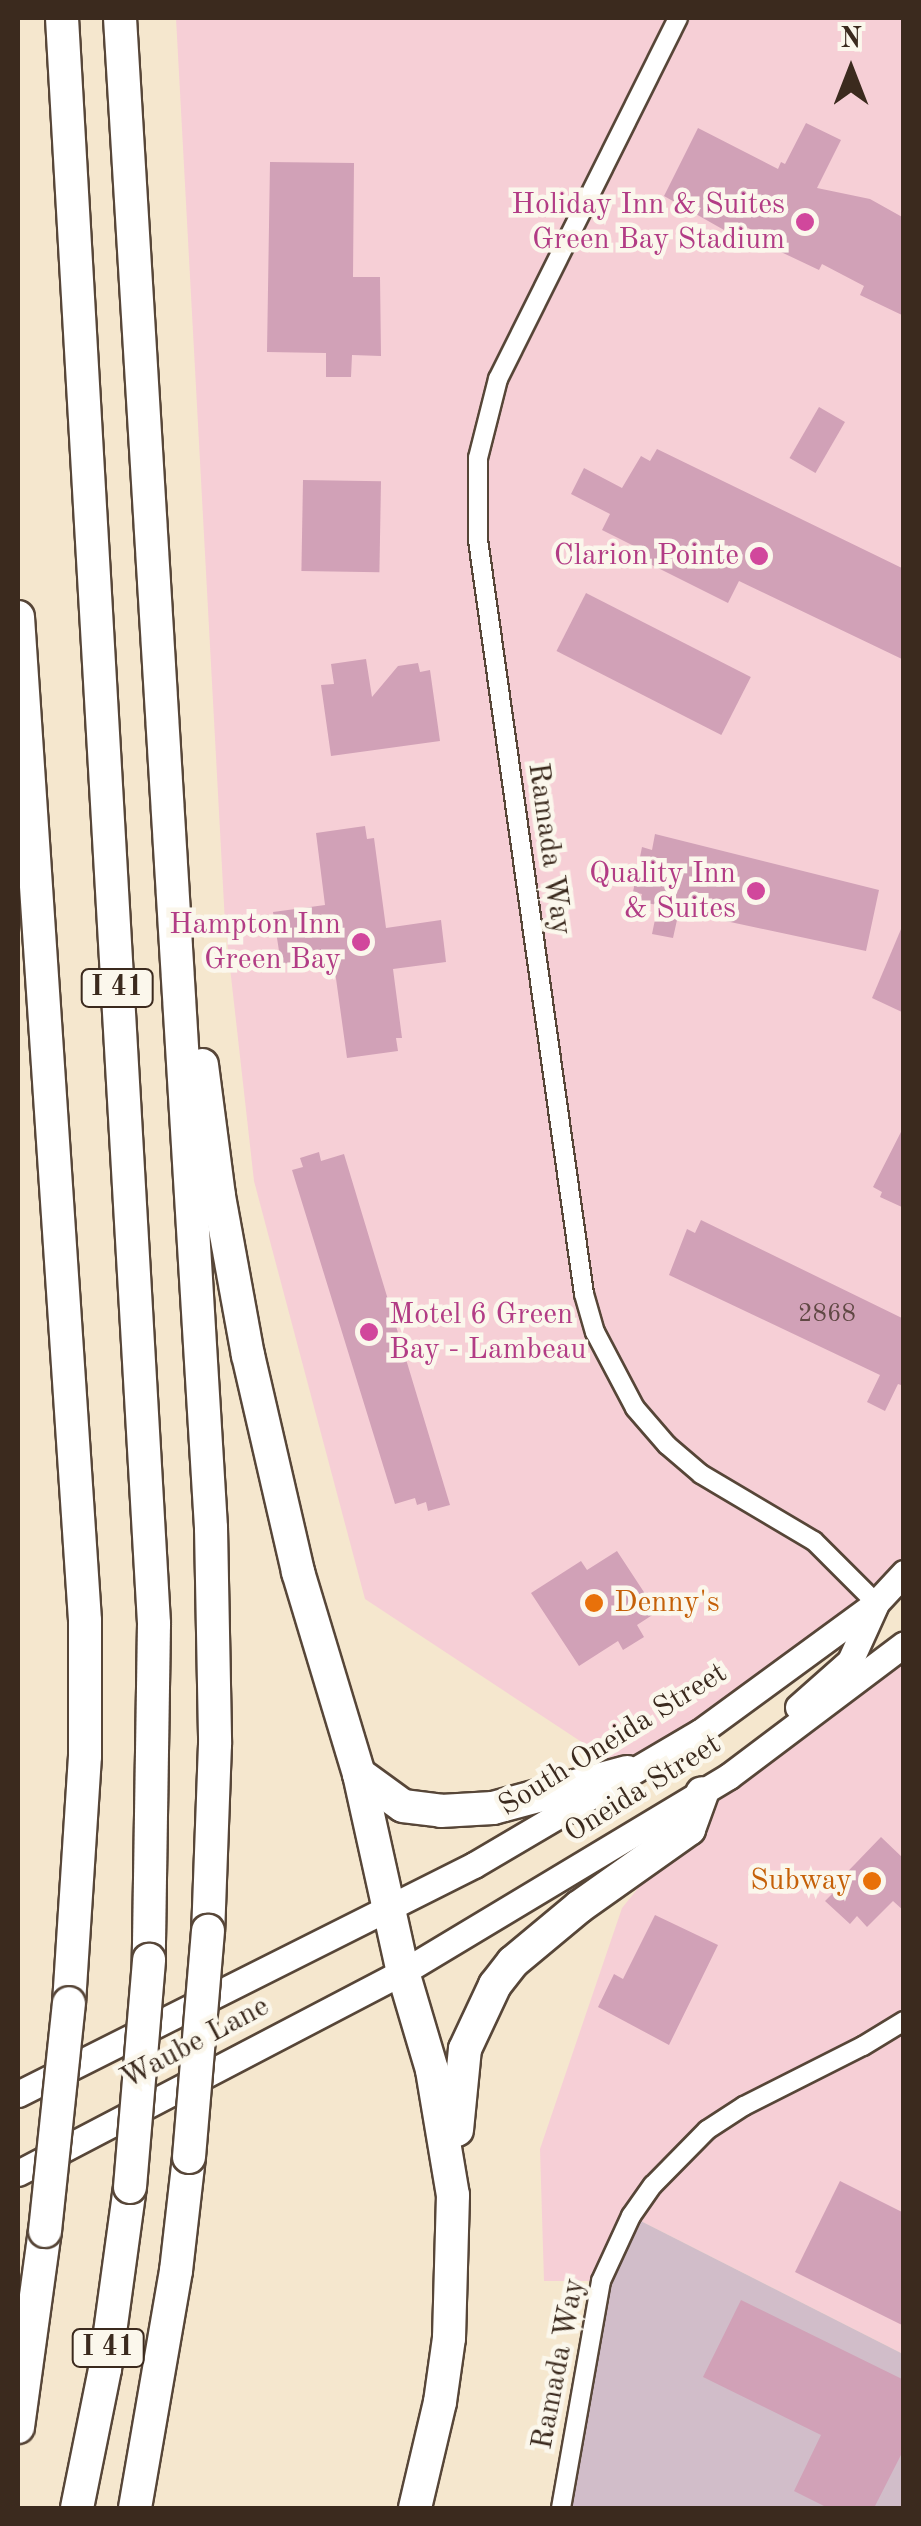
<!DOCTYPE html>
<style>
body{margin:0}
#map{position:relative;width:921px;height:2526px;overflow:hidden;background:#f5e7ce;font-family:"Old Standard TT",serif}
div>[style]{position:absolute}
.built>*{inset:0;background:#f6cfd6}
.industrial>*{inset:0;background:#d1bdc9}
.building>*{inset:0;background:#d1a1b7;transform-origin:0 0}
.roads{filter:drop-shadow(2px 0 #574638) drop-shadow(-2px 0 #574638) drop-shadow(0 2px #574638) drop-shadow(0 -2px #574638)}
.street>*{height:18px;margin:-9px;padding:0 9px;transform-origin:9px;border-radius:9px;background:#fff}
.secondary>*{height:25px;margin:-12.5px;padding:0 12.5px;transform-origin:12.5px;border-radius:12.5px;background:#fff}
.highway>*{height:32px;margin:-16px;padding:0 16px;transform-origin:16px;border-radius:16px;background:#fff}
.bridges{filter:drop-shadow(2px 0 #574638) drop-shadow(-2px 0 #574638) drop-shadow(0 2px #574638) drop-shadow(0 -2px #574638)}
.highway-bridge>*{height:32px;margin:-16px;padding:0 16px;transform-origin:16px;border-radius:16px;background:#fff}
.dots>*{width:28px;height:28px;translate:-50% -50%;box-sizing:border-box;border:5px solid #fbf7ec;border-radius:50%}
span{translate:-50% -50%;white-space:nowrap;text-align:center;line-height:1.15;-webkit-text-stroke:9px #fbf7ec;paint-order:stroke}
.number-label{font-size:25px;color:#604844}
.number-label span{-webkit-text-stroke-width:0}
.shield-label span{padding:2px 8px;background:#fbf7ec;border:2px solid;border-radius:8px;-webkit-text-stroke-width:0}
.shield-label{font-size:28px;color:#3b2a1e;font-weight:700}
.hotel-label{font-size:30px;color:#b23c85}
.right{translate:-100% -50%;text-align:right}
.left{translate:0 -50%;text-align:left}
.street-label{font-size:30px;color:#3b2a1e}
.food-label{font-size:30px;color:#c56008}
.frame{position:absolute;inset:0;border:20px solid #3b2a1e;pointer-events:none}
.north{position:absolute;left:801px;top:20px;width:100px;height:100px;-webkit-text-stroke:8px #fbf7ec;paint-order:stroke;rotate:0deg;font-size:28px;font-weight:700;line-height:40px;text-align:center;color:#3b2a1e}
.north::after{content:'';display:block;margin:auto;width:35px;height:45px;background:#3b2a1e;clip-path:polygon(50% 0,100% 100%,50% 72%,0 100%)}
</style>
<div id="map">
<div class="built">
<div style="clip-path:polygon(176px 18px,903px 18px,903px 1573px,627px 1772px,365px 1599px,254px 1181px,225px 923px)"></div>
<div style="clip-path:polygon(903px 1644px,903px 2354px,631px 2216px,601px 2281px,544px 2281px,540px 2149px,622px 1908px,729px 1776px)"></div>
</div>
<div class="industrial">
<div style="clip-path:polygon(631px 2216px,903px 2354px,903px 2508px,561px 2508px,590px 2324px)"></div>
</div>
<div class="building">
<div style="clip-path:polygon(806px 123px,841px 140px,817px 188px,870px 199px,904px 218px,904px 316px,860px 295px,864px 286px,822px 264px,819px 270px,781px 252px,784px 246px,742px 225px,738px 233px,726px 226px,724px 230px,664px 196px,698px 128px,778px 169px,781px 162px,785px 164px)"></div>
<div style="clip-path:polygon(270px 162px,354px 163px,353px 277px,380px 277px,381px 356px,352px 355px,351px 377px,326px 377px,326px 353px,267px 352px)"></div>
<div style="left:819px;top:407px;width:30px;height:59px;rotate:30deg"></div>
<div style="clip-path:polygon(657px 449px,904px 569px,904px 660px,739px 581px,728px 603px,640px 559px,644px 551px,602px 530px,610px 514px,571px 494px,584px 468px,622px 488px,641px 456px,650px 461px)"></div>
<div style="left:303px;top:480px;width:78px;height:91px;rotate:1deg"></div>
<div style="left:586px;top:593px;width:185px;height:65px;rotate:27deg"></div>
<div style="clip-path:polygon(366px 659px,372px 697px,398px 666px,418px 663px,420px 672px,430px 670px,440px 741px,331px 756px,321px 685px,334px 684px,331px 664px)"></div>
<div style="clip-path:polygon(365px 826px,367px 839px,374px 838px,386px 928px,441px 920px,446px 962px,393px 969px,402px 1038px,396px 1038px,398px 1051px,347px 1058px,333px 957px,281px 964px,273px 912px,325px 905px,316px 833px)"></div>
<div style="clip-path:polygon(655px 834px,879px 890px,866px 951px,679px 911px,673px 938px,652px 934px,658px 905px,640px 902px,642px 894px,633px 892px,642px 847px,652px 850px)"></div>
<div style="clip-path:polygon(904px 922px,904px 1013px,872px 998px)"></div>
<div style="clip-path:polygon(904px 1126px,904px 1208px,880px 1197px,882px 1192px,873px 1187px)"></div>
<div style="clip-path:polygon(319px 1152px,321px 1161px,344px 1154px,450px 1505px,428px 1511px,426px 1502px,417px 1505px,415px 1498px,395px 1504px,292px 1170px,303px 1167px,300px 1158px)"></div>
<div style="clip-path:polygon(701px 1220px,904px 1319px,904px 1386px,898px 1384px,885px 1411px,867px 1402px,880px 1375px,669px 1275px,687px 1229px,695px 1233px)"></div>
<div style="clip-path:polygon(617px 1551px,657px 1612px,637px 1625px,644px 1637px,623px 1650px,618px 1641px,579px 1666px,531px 1593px,581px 1561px,587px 1570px)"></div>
<div style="clip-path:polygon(881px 1837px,904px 1859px,904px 1911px,893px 1901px,867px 1927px,857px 1916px,850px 1924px,825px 1901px,832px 1894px,829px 1891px)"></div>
<div style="clip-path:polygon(655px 1915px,718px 1945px,669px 2045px,598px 2007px,614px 1974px,623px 1979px)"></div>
<div style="clip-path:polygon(840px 2181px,904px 2213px,904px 2326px,795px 2272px)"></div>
<div style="clip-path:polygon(741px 2300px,904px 2380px,904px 2449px,874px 2508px,828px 2508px,794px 2491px,821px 2435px,703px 2377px)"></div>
</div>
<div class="roads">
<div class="street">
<div style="left:678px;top:18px;width:403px;rotate:116.5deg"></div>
<div style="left:498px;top:379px;width:81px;rotate:104.2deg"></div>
<div style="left:478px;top:458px;width:82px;rotate:90deg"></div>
<div style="left:478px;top:540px;width:761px;rotate:82deg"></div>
<div style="left:584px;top:1294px;width:40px;rotate:74deg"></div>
<div style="left:595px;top:1332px;width:86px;rotate:62.2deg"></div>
<div style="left:635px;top:1408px;width:49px;rotate:49.1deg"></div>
<div style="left:667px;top:1445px;width:45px;rotate:40.5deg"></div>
<div style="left:701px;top:1474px;width:131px;rotate:30.7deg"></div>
<div style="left:814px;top:1541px;width:88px;rotate:45deg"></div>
<div style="left:561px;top:2508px;width:230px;rotate:-80deg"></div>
<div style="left:601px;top:2281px;width:72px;rotate:-65.2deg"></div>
<div style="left:631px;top:2216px;width:38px;rotate:-55deg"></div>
<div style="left:653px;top:2185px;width:77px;rotate:-45.5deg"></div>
<div style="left:707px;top:2130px;width:44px;rotate:-33deg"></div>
<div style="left:744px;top:2106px;width:133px;rotate:-26.8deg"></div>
<div style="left:863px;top:2046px;width:48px;rotate:-31.4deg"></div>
</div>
<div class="secondary">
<div style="left:798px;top:1707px;width:69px;rotate:-41.5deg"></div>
<div style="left:850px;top:1661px;width:60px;rotate:-65.6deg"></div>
<div style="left:18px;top:2094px;width:510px;rotate:-26.67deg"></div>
<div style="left:474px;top:1865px;width:262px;rotate:-30.5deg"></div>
<div style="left:700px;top:1732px;width:218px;rotate:-36.2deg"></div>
<div style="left:876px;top:1603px;width:41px;rotate:-47deg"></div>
<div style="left:18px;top:2173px;width:434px;rotate:-27.6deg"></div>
<div style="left:403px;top:1972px;width:380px;rotate:-31deg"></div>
<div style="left:729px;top:1776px;width:219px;rotate:-37deg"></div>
</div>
<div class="highway">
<div style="left:62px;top:18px;width:1609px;rotate:86.72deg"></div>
<div style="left:154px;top:1624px;width:336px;rotate:90.9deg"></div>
<div style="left:120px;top:18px;width:1513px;rotate:86.55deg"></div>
<div style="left:211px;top:1528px;width:216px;rotate:88.9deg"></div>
<div style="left:215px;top:1744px;width:187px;rotate:92.1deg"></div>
<div style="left:18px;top:617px;width:1006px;rotate:86.18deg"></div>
<div style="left:85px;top:1621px;width:135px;rotate:90deg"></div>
<div style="left:85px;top:1756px;width:248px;rotate:93.7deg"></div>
<div style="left:202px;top:1065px;width:132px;rotate:82.6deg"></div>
<div style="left:219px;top:1196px;width:162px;rotate:79.7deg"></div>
<div style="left:248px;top:1355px;width:223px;rotate:77deg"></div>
<div style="left:298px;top:1572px;width:211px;rotate:73.2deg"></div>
<div style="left:359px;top:1774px;width:203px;rotate:77.5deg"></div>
<div style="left:403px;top:1972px;width:102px;rotate:73.5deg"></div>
<div style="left:432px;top:2070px;width:127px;rotate:80.5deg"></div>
<div style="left:453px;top:2195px;width:143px;rotate:91.6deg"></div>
<div style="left:449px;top:2338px;width:65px;rotate:98deg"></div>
<div style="left:440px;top:2402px;width:109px;rotate:103.3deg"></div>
<div style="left:359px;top:1774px;width:54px;rotate:36deg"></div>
<div style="left:403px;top:1806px;width:38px;rotate:7deg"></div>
<div style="left:441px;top:1811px;width:52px;rotate:-3.3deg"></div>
<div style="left:493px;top:1808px;width:139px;rotate:-15deg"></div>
<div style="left:457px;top:2130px;width:81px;rotate:-84.4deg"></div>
<div style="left:465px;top:2049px;width:71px;rotate:-64.9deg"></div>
<div style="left:495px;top:1985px;width:29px;rotate:-52deg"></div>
<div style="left:513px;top:1962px;width:86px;rotate:-39.8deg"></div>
<div style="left:579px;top:1907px;width:135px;rotate:-35.3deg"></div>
<div style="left:689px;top:1829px;width:38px;rotate:-70deg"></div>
<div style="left:18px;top:2427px;width:198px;rotate:-82.2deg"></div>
<div style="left:77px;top:2508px;width:142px;rotate:-78.6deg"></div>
<div style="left:105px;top:2369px;width:184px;rotate:-82.2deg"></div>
<div style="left:135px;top:2508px;width:241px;rotate:-80.2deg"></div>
<div style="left:176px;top:2271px;width:115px;rotate:-83.5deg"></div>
</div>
</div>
<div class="bridges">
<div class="highway-bridge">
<div style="left:189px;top:2157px;width:227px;rotate:-85.2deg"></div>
<div style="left:130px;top:2187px;width:228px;rotate:-85.2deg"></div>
<div style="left:45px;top:2231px;width:229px;rotate:-84deg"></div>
</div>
</div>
<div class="dots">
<div style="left:805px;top:222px;background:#d1479c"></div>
<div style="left:759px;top:556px;background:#d1479c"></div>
<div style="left:756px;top:891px;background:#d1479c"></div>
<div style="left:361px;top:942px;background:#d1479c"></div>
<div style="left:369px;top:1332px;background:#d1479c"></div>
<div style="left:594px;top:1603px;background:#e8710a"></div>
<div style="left:872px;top:1881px;background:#e8710a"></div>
</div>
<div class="number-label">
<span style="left:827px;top:1315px">2868</span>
</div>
<div class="shield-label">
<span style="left:117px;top:988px">I 41</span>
<span style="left:108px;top:2348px">I 41</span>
</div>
<div class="hotel-label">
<span class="right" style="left:785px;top:222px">Holiday Inn &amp; Suites<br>Green Bay Stadium</span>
<span class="right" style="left:739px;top:556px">Clarion Pointe</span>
<span class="right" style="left:736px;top:891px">Quality Inn<br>&amp; Suites</span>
<span class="right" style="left:341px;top:942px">Hampton Inn<br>Green Bay</span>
<span class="left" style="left:389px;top:1332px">Motel 6 Green<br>Bay - Lambeau</span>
</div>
<div class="street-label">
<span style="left:549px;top:849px;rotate:82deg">Ramada Way</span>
<span style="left:613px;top:1740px;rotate:-32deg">South Oneida Street</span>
<span style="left:643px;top:1789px;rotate:-32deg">Oneida Street</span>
<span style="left:195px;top:2043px;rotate:-28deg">Waube Lane</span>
<span style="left:559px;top:2364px;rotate:-79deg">Ramada Way</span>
</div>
<div class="food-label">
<span class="left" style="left:614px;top:1603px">Denny's</span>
<span class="right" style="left:852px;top:1881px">Subway</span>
</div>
<div class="frame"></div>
<div class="north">N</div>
</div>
